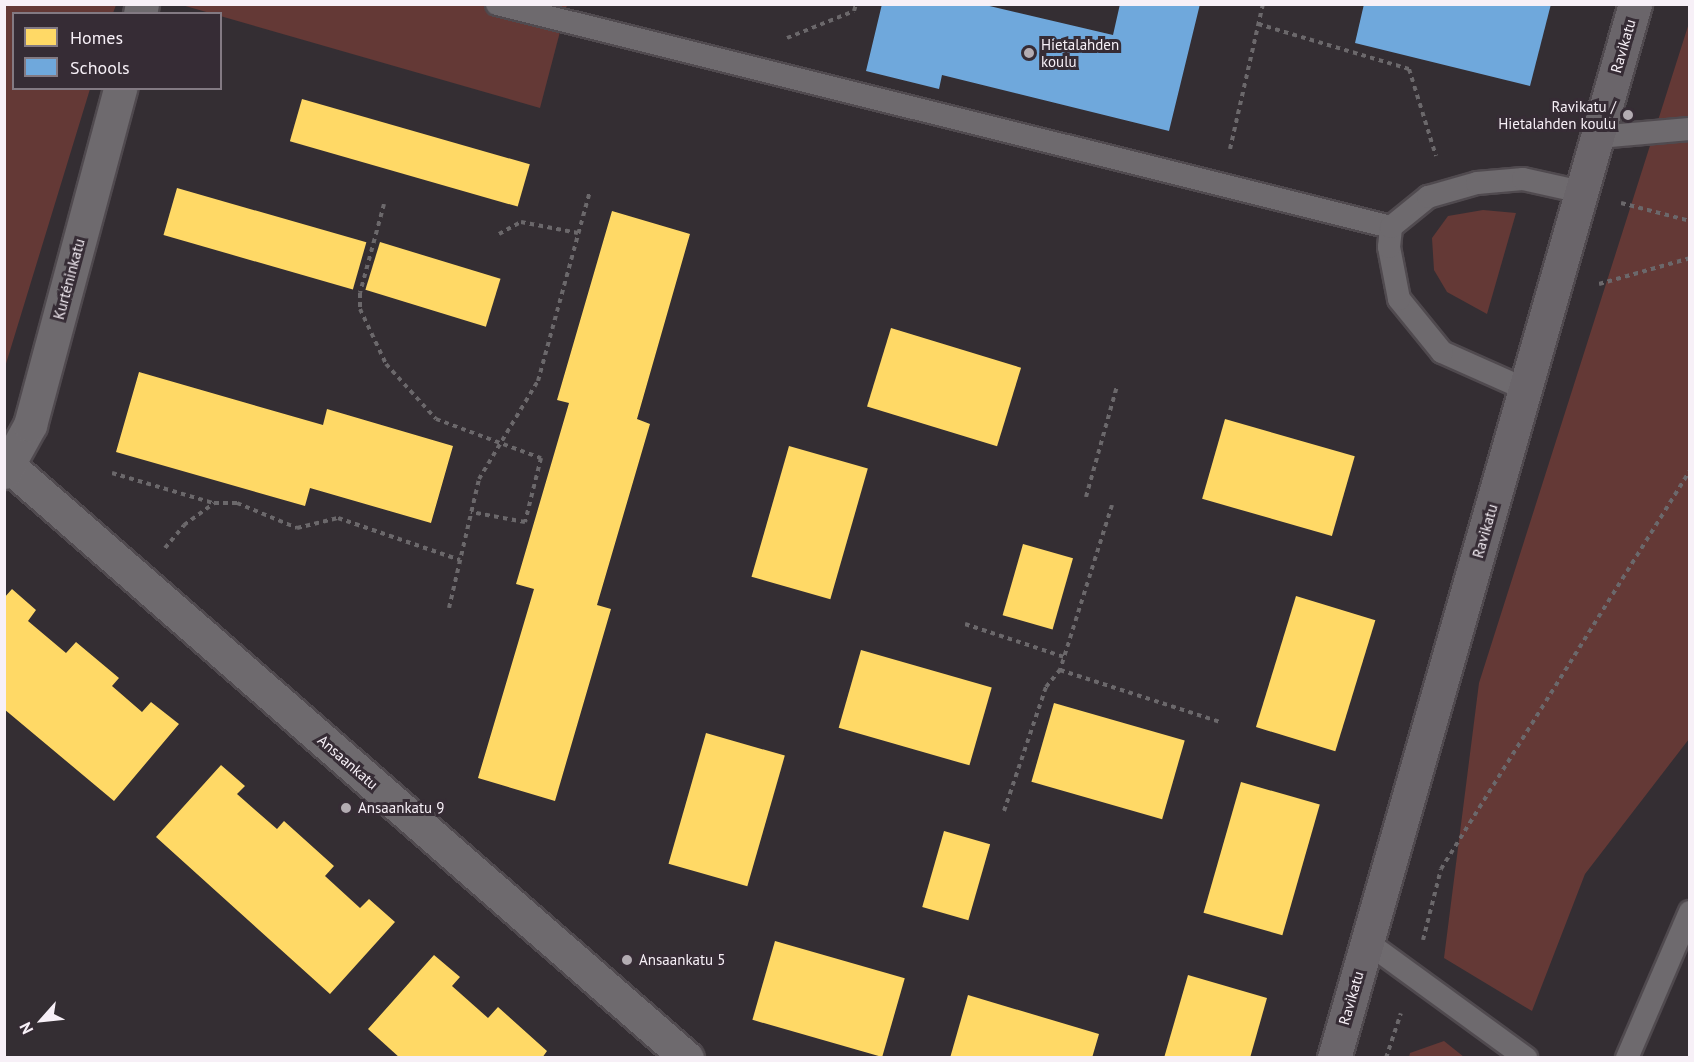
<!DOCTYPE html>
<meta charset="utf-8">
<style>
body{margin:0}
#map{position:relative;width:1694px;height:1062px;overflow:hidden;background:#342e33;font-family:"PT Sans",sans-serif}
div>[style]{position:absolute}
.green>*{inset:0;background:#643936}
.homes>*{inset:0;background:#ffd966;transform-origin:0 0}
.schools>*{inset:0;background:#6fa8dc}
.path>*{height:4px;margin-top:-2px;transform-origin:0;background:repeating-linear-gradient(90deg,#6b686b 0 4.5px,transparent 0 9px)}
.roads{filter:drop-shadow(2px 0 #504a4f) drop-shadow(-2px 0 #504a4f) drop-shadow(0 2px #504a4f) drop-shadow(0 -2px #504a4f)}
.lane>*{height:22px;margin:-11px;padding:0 11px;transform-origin:11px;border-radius:11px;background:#6e6a6e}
.street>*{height:33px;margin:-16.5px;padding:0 16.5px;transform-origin:16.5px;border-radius:16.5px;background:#6e6a6e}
.secondary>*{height:33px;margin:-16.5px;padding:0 16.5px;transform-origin:16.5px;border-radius:16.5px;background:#6a656a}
.dots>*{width:16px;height:16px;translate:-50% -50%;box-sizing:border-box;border:3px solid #362c35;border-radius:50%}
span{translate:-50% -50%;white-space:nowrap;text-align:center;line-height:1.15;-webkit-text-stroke:6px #362c35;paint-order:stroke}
.poi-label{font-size:15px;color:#f7f0f7}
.left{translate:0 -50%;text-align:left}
.right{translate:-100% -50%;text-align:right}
.street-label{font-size:15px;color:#f7f0f7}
.frame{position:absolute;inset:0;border:6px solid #f7f0f7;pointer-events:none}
.legend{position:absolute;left:12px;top:12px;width:210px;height:78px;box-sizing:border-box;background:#362c35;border:2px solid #837a83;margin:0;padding:8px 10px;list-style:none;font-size:18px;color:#f7f0f7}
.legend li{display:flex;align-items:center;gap:12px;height:30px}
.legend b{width:30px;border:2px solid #837a83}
.north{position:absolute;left:12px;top:990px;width:60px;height:60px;-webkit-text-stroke:4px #362c35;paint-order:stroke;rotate:243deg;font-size:16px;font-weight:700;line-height:24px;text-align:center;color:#f7f0f7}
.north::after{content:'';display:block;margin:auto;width:21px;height:27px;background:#f7f0f7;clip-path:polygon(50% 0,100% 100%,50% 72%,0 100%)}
</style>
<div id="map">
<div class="green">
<div style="clip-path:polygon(5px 4px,116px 5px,113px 13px,14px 14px,14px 88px,90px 89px,5px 367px)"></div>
<div style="clip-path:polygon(182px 5px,567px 5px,540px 108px)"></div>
<div style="clip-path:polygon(1689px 23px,1689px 739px,1585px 874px,1532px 1011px,1444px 958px,1479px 683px)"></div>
<div style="clip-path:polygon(1483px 210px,1516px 213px,1487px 314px,1447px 292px,1434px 270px,1432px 238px,1448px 216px)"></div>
<div style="clip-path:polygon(1444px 1041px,1464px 1057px,1409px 1057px,1410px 1053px)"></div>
</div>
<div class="homes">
<div style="left:302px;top:99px;width:237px;height:44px;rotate:16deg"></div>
<div style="left:177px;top:188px;width:197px;height:49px;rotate:16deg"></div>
<div style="clip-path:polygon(612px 211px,690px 234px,637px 419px,650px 424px,597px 605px,611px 609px,555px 801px,478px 778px,534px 589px,516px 584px,569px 403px,557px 400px)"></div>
<div style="left:380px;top:242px;width:126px;height:50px;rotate:17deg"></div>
<div style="left:891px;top:328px;width:136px;height:82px;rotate:17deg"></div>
<div style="clip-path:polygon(139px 372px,323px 425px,327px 409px,453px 446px,431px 523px,310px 488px,305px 506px,116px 452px)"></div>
<div style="left:1225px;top:419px;width:135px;height:83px;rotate:16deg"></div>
<div style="left:789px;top:446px;width:82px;height:136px;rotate:16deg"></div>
<div style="left:1023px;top:544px;width:52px;height:74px;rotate:16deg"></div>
<div style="clip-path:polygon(12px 589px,36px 610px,28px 621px,66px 653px,76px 642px,119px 678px,112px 686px,142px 712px,151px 702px,179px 724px,114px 801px,4px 709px,4px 598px)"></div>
<div style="left:1296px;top:596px;width:83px;height:137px;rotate:17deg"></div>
<div style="left:861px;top:650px;width:136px;height:81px;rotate:16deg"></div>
<div style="left:1054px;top:703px;width:136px;height:82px;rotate:16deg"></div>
<div style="left:706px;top:733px;width:82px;height:136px;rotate:16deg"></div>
<div style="clip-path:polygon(221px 765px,245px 786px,237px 794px,277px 829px,284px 821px,334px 866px,325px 876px,360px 908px,369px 899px,395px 922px,330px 994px,156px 837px)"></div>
<div style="left:1241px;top:782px;width:82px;height:136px;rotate:16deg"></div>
<div style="left:944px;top:831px;width:48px;height:79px;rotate:16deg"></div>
<div style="left:775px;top:941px;width:135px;height:82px;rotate:16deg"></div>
<div style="clip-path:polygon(434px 955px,460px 977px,452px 986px,488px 1018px,498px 1007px,547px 1051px,542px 1058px,400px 1058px,368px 1029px)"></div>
<div style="clip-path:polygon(1188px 975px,1267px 998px,1250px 1058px,1164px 1058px)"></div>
<div style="clip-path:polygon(968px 995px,1099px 1034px,1092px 1058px,950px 1058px)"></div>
</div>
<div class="schools">
<div style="clip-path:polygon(882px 4px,981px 4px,1113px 35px,1120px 4px,1200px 4px,1169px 131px,942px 75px,939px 89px,866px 71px)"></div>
<div style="clip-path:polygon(1364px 4px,1551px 4px,1530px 86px,1355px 43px)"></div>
</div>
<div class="path">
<div style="left:1258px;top:24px;width:158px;rotate:16.6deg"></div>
<div style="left:1409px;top:69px;width:91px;rotate:72.8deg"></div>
<div style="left:787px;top:38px;width:72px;rotate:-21.9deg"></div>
<div style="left:854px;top:11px;width:7px;rotate:-74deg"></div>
<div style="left:1230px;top:149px;width:149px;rotate:-77.2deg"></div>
<div style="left:1621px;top:203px;width:71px;rotate:14.6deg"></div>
<div style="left:384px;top:204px;width:92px;rotate:105.1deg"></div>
<div style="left:360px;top:293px;width:16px;rotate:90deg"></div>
<div style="left:360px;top:309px;width:61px;rotate:64.7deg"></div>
<div style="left:386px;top:364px;width:74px;rotate:47.7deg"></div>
<div style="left:436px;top:419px;width:112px;rotate:20.4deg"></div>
<div style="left:541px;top:458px;width:66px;rotate:104deg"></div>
<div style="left:525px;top:522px;width:55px;rotate:-169.5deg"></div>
<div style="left:499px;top:234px;width:25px;rotate:-29deg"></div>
<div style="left:521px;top:222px;width:58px;rotate:10.9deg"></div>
<div style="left:1599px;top:284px;width:95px;rotate:-15.9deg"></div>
<div style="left:112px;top:473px;width:105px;rotate:16.5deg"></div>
<div style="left:1086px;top:497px;width:115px;rotate:-74.4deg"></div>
<div style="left:1112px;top:505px;width:173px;rotate:107.5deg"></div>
<div style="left:1060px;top:670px;width:168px;rotate:18deg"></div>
<div style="left:165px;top:548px;width:30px;rotate:-50deg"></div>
<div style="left:184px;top:525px;width:37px;rotate:-36deg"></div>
<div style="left:214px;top:503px;width:23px"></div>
<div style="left:237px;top:503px;width:65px;rotate:22.6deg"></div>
<div style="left:297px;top:528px;width:42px;rotate:-13.7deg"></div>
<div style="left:338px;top:518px;width:129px;rotate:19deg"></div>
<div style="left:449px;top:608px;width:132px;rotate:-76.9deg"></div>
<div style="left:479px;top:479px;width:114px;rotate:-59deg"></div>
<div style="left:538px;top:381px;width:194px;rotate:-74.7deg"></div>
<div style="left:965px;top:624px;width:104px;rotate:18.4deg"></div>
<div style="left:1004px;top:811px;width:131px;rotate:-71.3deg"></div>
<div style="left:1046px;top:687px;width:22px;rotate:-51deg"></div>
<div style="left:1423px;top:940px;width:73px;rotate:-75.8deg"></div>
<div style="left:1441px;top:869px;width:470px;rotate:-58deg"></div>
<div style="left:1386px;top:1058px;width:47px;rotate:-71.6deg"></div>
</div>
<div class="roads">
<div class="lane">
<div style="left:497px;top:4px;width:921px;rotate:14.01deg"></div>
<div style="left:1598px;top:137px;width:92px;rotate:-5deg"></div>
<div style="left:1525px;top:389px;width:91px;rotate:-156deg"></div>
<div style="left:1442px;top:352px;width:68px;rotate:-129.1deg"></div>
<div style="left:1399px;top:299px;width:53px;rotate:-100.9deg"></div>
<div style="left:1389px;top:247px;width:20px;rotate:-84deg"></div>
<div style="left:1391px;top:227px;width:48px;rotate:-39deg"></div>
<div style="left:1428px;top:197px;width:51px;rotate:-15.9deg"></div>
<div style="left:1477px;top:183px;width:46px;rotate:-5deg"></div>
<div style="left:1523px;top:179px;width:60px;rotate:12.4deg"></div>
<div style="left:1367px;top:942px;width:197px;rotate:36.1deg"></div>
<div style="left:1627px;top:1058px;width:159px;rotate:-66.7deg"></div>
</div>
<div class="street">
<div style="left:140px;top:14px;width:10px;rotate:-79deg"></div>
<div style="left:9px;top:466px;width:900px;rotate:41.13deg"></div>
<div style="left:4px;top:472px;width:54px;rotate:-61deg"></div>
<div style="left:30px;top:425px;width:349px;rotate:-75deg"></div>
</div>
<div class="secondary">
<div style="left:1334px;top:1058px;width:1096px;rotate:-74.06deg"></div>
</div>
</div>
<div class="dots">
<div style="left:1029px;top:53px;background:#b3acb2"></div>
<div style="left:1628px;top:115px;background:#b3acb2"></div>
<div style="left:346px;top:808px;background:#b3acb2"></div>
<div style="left:627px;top:960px;background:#b3acb2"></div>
</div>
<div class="poi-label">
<span class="left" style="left:1041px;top:53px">Hietalahden<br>koulu</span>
<span class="right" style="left:1616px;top:115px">Ravikatu /<br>Hietalahden koulu</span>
<span class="left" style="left:358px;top:808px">Ansaankatu 9</span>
<span class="left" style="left:639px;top:960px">Ansaankatu 5</span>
</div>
<div class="street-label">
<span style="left:1623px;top:46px;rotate:-74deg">Ravikatu</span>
<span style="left:69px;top:279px;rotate:-75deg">Kurténinkatu</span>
<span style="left:1485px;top:531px;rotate:-74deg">Ravikatu</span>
<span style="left:348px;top:762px;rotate:41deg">Ansaankatu</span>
<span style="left:1351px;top:998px;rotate:-74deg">Ravikatu</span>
</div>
<div class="frame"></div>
<ul class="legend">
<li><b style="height:16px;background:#ffd966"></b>Homes</li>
<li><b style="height:16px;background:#6fa8dc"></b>Schools</li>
</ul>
<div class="north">N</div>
</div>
